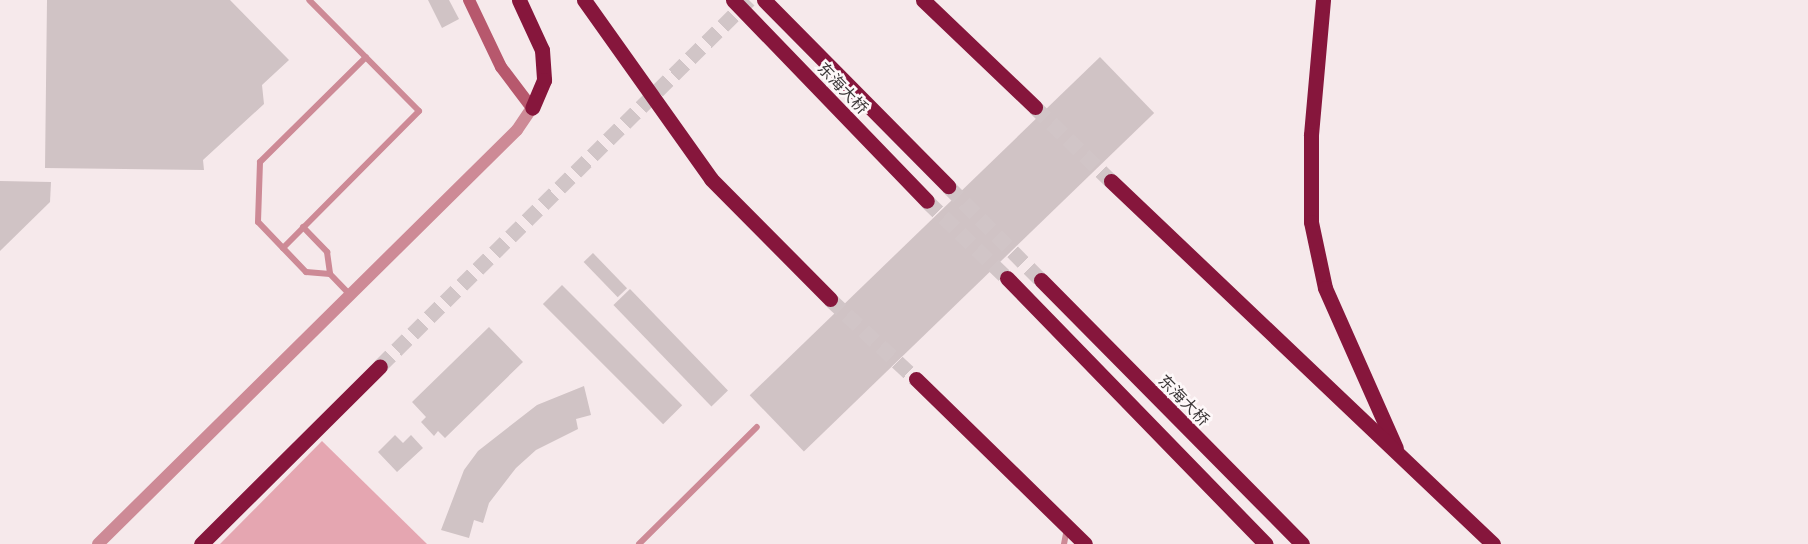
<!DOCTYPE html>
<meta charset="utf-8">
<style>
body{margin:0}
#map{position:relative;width:1808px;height:544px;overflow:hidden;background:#f6e9eb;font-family:Barlow,"Noto Sans SC",sans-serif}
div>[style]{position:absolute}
.green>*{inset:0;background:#e5a6b1}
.building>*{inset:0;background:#d0c3c5;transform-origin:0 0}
.motorway-tunnel>*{height:15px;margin-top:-7.5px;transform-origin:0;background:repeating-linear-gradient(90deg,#d1c5c7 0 15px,transparent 0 23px)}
.service>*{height:6px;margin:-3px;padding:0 3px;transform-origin:3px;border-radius:3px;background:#cd8a96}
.minor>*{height:12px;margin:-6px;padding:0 6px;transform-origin:6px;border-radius:6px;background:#cd8a96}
.secondary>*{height:12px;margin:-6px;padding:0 6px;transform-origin:6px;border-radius:6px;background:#b7586d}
.motorway>*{height:15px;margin:-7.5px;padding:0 7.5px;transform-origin:7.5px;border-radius:7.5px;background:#86163c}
span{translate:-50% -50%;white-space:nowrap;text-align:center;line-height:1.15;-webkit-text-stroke:5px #fef8f9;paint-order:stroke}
.street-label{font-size:16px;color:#3c3738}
</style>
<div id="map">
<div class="green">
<div style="clip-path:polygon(322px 441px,427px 544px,220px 544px)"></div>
</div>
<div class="building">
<div style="clip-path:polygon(47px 0,230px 0,289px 60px,262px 85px,264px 104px,203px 160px,204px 170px,45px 168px)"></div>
<div style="clip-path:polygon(428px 0,449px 0,459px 19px,442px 28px)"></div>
<div style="left:1100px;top:57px;width:78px;height:487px;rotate:46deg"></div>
<div style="clip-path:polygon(0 181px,51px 182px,50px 202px,0 251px)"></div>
<div style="left:593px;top:253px;width:49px;height:13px;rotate:46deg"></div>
<div style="left:562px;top:285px;width:170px;height:27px;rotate:45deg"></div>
<div style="left:630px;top:289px;width:141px;height:23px;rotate:46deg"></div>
<div style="clip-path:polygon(489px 327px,523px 362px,445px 438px,438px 431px,434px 436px,421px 422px,426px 417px,412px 402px)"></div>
<div style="clip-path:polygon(584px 386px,591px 415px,576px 419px,578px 429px,536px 450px,516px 468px,489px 503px,483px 523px,474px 520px,469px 538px,441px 530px,464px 470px,478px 451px,537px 405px)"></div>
<div style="clip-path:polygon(395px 435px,403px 443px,411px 435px,423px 448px,397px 472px,378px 452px)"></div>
</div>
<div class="motorway-tunnel">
<div style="left:1035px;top:107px;width:106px;rotate:44.2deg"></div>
<div style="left:948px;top:186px;width:132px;rotate:45.3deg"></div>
<div style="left:927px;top:201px;width:111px;rotate:43.9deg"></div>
<div style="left:830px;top:299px;width:117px;rotate:42.9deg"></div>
<div style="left:380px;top:366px;width:520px;rotate:-44.77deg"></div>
</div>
<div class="service">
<div style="left:303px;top:227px;width:35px;rotate:46deg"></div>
<div style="left:327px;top:252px;width:22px;rotate:82deg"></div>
<div style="left:330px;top:274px;width:29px;rotate:46deg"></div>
<div style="left:283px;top:248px;width:193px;rotate:-45.2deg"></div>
<div style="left:419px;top:111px;width:156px;rotate:-134.7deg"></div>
<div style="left:330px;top:274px;width:24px;rotate:-175deg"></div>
<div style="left:306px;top:272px;width:69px;rotate:-133.8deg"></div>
<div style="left:258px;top:222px;width:60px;rotate:-88.1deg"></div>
<div style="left:260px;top:162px;width:149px;rotate:-44.7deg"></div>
<div style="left:639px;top:544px;width:166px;rotate:-44.8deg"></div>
<div style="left:1064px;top:544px;width:15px;rotate:-79deg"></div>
</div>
<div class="minor">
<div style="left:98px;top:544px;width:589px;rotate:-44.66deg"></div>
<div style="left:517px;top:130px;width:27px;rotate:-56deg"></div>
</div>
<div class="secondary">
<div style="left:469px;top:0;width:74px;rotate:64.5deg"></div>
<div style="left:501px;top:67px;width:51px;rotate:52.9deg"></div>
</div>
<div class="motorway">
<div style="left:519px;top:0;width:55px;rotate:65.3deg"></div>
<div style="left:542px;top:50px;width:30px;rotate:86deg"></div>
<div style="left:544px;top:80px;width:30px;rotate:113deg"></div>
<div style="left:584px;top:0;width:219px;rotate:54.6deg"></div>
<div style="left:711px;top:179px;width:169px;rotate:45.2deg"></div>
<div style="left:733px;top:0;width:279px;rotate:46deg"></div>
<div style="left:764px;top:0;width:262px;rotate:45.3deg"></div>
<div style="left:923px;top:0;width:155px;rotate:43.7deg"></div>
<div style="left:1323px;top:0;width:136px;rotate:95.1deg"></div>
<div style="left:1311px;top:135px;width:87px;rotate:90deg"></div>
<div style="left:1311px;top:222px;width:67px;rotate:78deg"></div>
<div style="left:1325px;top:288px;width:175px;rotate:66.1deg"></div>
<div style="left:1111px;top:181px;width:527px;rotate:43.54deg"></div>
<div style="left:1007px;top:278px;width:371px;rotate:45.8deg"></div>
<div style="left:1041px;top:280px;width:371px;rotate:45.3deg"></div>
<div style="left:916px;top:379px;width:236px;rotate:44.3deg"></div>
<div style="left:201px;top:544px;width:252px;rotate:-44.8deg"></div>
</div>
<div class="street-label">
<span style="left:843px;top:88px;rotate:46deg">东海大桥</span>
<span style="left:1184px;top:400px;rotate:45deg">东海大桥</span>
</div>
</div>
